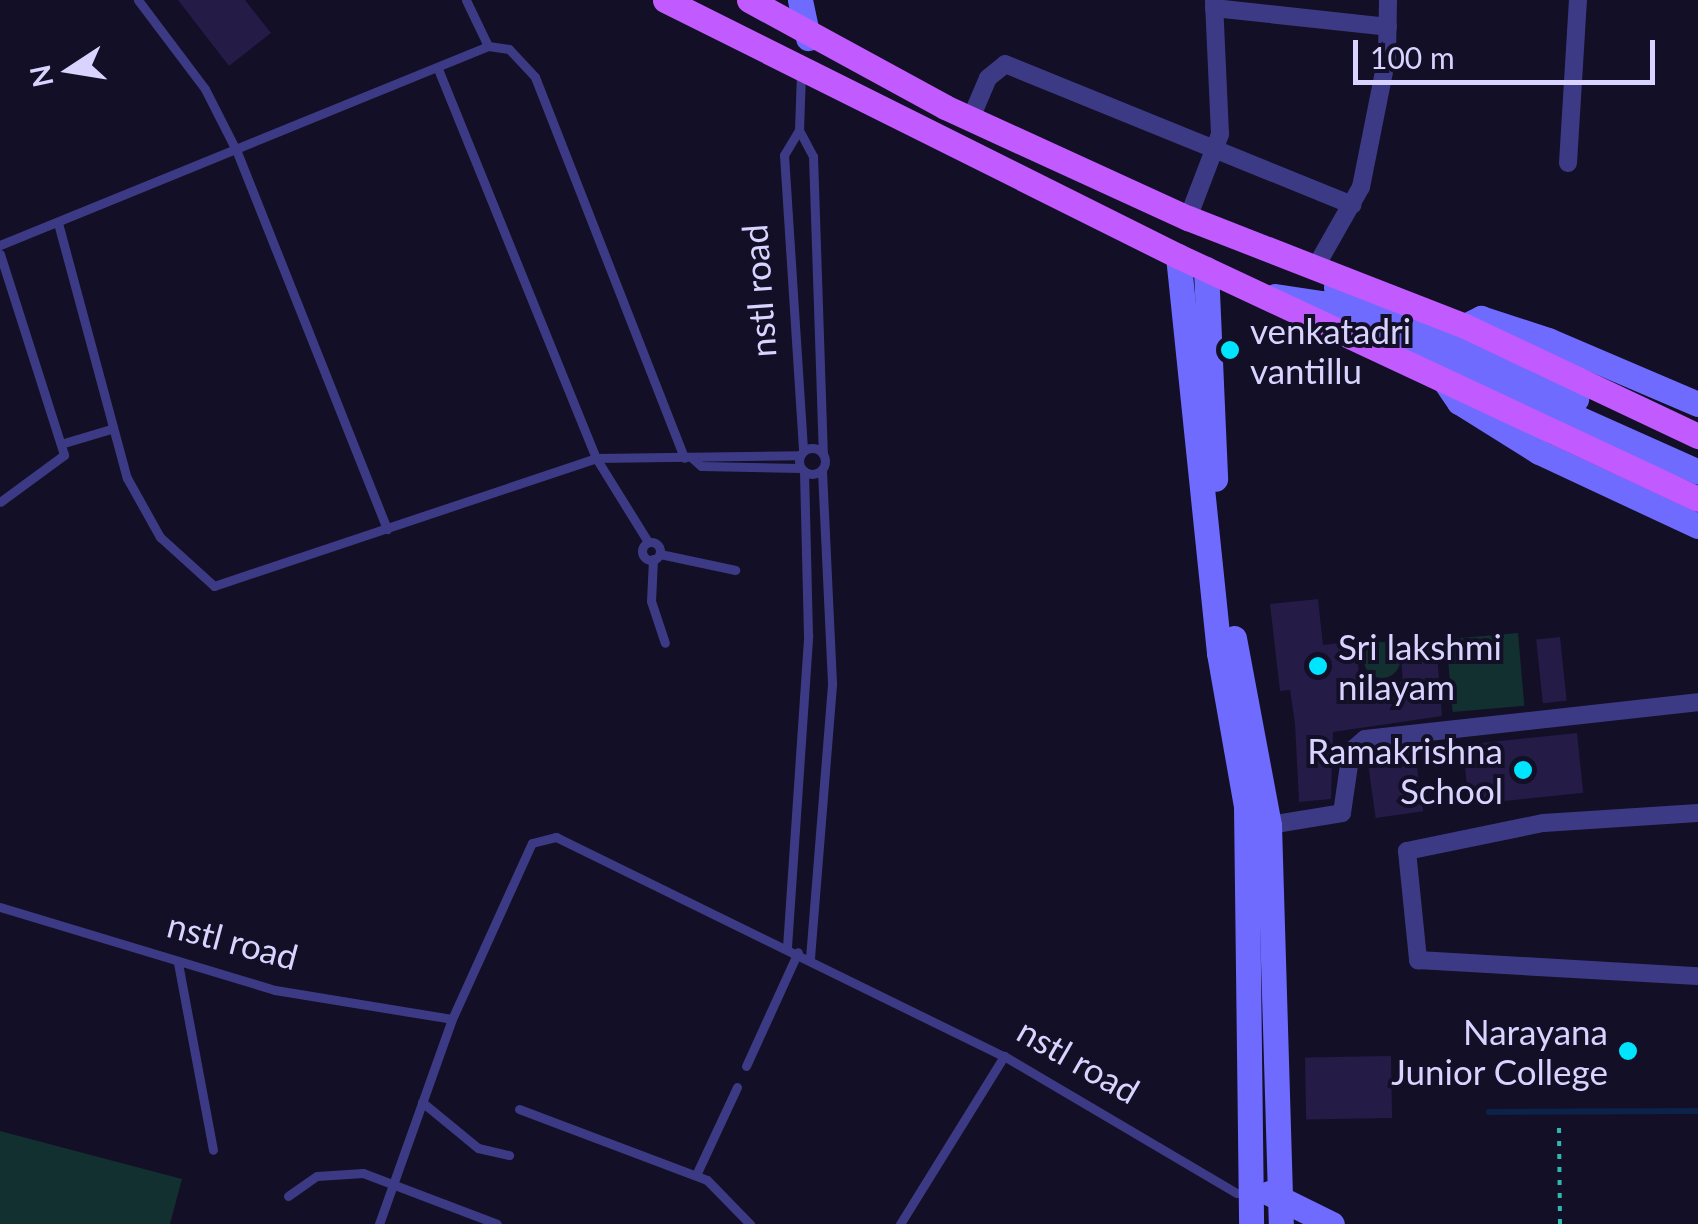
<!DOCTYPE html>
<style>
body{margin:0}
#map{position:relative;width:1698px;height:1224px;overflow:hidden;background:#130f26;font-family:Lato,sans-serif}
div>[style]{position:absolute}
.green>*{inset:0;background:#12302f;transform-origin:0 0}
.round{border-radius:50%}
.stream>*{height:6px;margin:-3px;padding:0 3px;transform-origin:3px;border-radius:3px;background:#0c2248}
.building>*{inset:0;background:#241b47;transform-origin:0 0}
.path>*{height:4px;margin-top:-2px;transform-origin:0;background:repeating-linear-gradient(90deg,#2fb8b0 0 5px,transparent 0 13px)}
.lane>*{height:9px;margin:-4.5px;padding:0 4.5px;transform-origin:4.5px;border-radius:4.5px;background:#3d3a85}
.lane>.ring{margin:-4.5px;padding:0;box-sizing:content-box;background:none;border:9px solid #3d3a85;border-radius:50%}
.street>*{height:18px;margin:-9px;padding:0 9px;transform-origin:9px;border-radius:9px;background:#3d3a85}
.secondary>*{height:25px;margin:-12.5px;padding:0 12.5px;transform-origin:12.5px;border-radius:12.5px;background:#6f6bff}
.primary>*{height:25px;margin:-12.5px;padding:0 12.5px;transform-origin:12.5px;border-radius:12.5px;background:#c25bff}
.dots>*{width:28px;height:28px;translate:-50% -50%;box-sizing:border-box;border:5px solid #130f26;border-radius:50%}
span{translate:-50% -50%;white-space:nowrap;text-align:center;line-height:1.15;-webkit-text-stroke:8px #130f26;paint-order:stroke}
.street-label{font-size:35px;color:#d9d4ff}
.poi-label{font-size:35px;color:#d9d4ff}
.left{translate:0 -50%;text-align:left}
.right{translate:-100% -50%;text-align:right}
.north{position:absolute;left:20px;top:20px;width:100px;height:100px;-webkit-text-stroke:8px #130f26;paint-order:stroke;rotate:258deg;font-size:28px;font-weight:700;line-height:40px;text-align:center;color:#d9d4ff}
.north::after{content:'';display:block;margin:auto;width:35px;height:45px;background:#d9d4ff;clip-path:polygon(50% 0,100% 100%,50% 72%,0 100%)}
.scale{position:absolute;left:1353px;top:40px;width:302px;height:45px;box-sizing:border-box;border:5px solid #d9d4ff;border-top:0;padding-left:12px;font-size:30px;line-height:35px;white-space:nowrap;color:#d9d4ff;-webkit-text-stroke:8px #130f26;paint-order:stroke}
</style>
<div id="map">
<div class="green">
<div style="left:1518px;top:633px;width:73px;height:72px;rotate:85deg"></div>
<div class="round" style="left:1364px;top:642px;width:36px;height:36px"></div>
<div style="clip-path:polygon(0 1131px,182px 1179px,170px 1224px,0 1224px)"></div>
</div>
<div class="stream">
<div style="left:1489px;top:1112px;width:209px;rotate:-0.3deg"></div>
</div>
<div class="building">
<div style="clip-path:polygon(178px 0,245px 0,271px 33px,229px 66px)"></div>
<div style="clip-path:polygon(1318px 599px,1323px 645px,1355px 641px,1361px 689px,1403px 682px,1400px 647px,1436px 643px,1442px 716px,1333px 732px,1331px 799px,1299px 802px,1295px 724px,1290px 690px,1280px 691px,1270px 604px)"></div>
<div style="left:1560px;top:637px;width:64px;height:24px;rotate:84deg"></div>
<div style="left:1577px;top:733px;width:60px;height:115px;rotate:84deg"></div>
<div style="left:1414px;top:746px;width:66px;height:48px;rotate:82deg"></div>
<div style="left:1391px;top:1056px;width:62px;height:86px;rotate:89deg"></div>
</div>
<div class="path">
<div style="left:1559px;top:1128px;width:96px;rotate:89.4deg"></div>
</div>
<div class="lane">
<div style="left:138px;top:0;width:111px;rotate:53deg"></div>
<div style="left:205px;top:89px;width:71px;rotate:63.1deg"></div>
<div style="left:237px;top:152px;width:406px;rotate:68.3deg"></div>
<div style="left:466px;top:0;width:51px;rotate:64.4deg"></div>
<div style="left:438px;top:69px;width:420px;rotate:67.9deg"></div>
<div style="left:596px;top:458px;width:99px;rotate:58.2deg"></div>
<div style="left:801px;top:73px;width:57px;rotate:92deg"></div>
<div style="left:799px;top:130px;width:30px;rotate:62deg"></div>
<div style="left:813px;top:156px;width:297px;rotate:88.1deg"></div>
<div style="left:799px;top:130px;width:29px;rotate:121deg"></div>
<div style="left:784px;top:155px;width:297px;rotate:86.3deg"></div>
<div style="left:58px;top:223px;width:264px;rotate:74.9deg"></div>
<div style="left:127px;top:478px;width:68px;rotate:60.8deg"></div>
<div style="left:160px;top:537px;width:73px;rotate:42.2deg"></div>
<div style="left:214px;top:586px;width:403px;rotate:-18.5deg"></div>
<div style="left:596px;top:458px;width:204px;rotate:-0.8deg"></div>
<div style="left:0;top:245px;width:527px;rotate:-22.18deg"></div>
<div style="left:488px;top:46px;width:21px;rotate:8deg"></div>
<div style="left:509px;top:49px;width:38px;rotate:47deg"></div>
<div style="left:535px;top:77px;width:409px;rotate:68.6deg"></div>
<div style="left:0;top:254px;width:211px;rotate:72.3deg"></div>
<div style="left:64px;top:455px;width:79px;rotate:143.7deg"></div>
<div style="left:64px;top:443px;width:49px;rotate:-16.6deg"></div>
<div class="ring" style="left:799px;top:448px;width:17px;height:17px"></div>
<div style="left:692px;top:458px;width:12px;rotate:42deg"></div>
<div style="left:701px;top:466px;width:100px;rotate:1.1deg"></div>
<div class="ring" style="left:642px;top:542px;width:9px;height:9px"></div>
<div style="left:660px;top:554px;width:77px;rotate:12deg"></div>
<div style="left:653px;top:559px;width:42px;rotate:92.7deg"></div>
<div style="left:651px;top:601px;width:44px;rotate:71.6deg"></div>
<div style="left:0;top:907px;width:287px;rotate:16.8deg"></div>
<div style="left:275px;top:990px;width:179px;rotate:9.3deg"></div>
<div style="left:452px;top:1019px;width:218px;rotate:109.6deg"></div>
<div style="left:787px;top:947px;width:313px;rotate:-86.1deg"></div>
<div style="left:808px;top:635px;width:164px;rotate:-91.4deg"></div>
<div style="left:810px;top:958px;width:276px;rotate:-85.4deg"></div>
<div style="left:832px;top:683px;width:214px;rotate:-92.7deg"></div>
<div style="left:178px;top:963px;width:190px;rotate:79.4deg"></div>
<div style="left:452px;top:1019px;width:193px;rotate:-65.6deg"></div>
<div style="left:532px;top:843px;width:25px;rotate:-14deg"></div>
<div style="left:556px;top:837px;width:499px;rotate:26.1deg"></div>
<div style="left:1004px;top:1056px;width:270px;rotate:30.5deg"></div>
<div style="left:746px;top:1066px;width:125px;rotate:-65.5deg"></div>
<div style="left:422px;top:1102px;width:72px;rotate:39.4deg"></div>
<div style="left:478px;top:1148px;width:32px;rotate:13deg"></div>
<div style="left:519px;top:1109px;width:201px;rotate:20.7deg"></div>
<div style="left:707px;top:1180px;width:62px;rotate:45.7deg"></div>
<div style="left:696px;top:1175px;width:97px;rotate:-65deg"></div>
<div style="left:288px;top:1196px;width:35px;rotate:-35deg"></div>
<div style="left:317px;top:1176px;width:46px;rotate:-3.7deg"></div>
<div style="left:363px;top:1173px;width:143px;rotate:20.8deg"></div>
<div style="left:900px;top:1224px;width:198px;rotate:-58.2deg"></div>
</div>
<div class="street">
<div style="left:1214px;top:8px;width:175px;rotate:6.2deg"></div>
<div style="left:971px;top:118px;width:43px;rotate:-67deg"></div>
<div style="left:988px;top:78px;width:22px;rotate:-39deg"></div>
<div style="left:1005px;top:64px;width:375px;rotate:22.1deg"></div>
<div style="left:1568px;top:163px;width:163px;rotate:-86.5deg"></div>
<div style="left:1188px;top:218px;width:90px;rotate:-69.1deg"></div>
<div style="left:1220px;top:134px;width:134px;rotate:-92.6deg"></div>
<div style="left:1315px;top:268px;width:93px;rotate:-60.4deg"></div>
<div style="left:1361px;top:187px;width:133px;rotate:-78.7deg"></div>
<div style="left:1387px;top:57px;width:57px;rotate:-89deg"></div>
<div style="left:1698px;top:813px;width:155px;rotate:176.3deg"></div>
<div style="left:1543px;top:823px;width:139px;rotate:168.4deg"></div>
<div style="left:1407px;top:851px;width:110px;rotate:84.2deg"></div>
<div style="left:1418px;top:960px;width:280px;rotate:3.3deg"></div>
<div style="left:1269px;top:825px;width:74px;rotate:-9.3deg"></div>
<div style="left:1342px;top:813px;width:63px;rotate:-81.7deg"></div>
<div style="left:1351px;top:751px;width:18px;rotate:-41deg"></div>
<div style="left:1365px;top:739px;width:335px;rotate:-6.3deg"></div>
</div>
<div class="secondary">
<div style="left:800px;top:0;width:39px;rotate:78deg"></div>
<div style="left:1178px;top:256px;width:399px;rotate:84.1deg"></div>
<div style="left:1219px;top:653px;width:155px;rotate:80deg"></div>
<div style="left:1246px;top:806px;width:418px;rotate:89.3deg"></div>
<div style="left:1206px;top:269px;width:210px;rotate:87.5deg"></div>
<div style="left:1336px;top:287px;width:265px;rotate:25deg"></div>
<div style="left:1275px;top:296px;width:47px;rotate:8.7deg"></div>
<div style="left:1321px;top:303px;width:413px;rotate:24.1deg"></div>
<div style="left:1465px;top:326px;width:18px;rotate:-27deg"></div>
<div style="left:1481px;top:318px;width:71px;rotate:18.2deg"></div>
<div style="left:1548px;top:340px;width:163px;rotate:23.1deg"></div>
<div style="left:1444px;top:380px;width:27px;rotate:56deg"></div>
<div style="left:1459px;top:402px;width:94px;rotate:32deg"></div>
<div style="left:1539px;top:452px;width:175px;rotate:25deg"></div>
<div style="left:1234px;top:638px;width:190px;rotate:79.4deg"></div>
<div style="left:1269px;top:825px;width:399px;rotate:88.3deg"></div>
<div style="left:1269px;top:1193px;width:70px;rotate:26.2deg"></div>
</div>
<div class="primary">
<div style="left:665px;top:0;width:573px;rotate:26.52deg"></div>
<div style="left:1178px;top:256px;width:574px;rotate:25.05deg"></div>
<div style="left:749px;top:0;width:223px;rotate:28.6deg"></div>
<div style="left:945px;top:107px;width:267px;rotate:24.6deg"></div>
<div style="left:1188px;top:218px;width:297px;rotate:21.3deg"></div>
<div style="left:1465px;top:326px;width:258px;rotate:25.3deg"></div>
</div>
<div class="dots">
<div style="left:1230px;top:350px;background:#00e5ff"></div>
<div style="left:1318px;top:666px;background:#00e5ff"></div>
<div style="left:1523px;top:770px;background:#00e5ff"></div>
<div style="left:1628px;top:1051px;background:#00e5ff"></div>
</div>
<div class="street-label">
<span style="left:758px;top:291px;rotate:-94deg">nstl road</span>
<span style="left:233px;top:940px;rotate:15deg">nstl road</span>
<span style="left:1079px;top:1060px;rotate:30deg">nstl road</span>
</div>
<div class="poi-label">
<span class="left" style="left:1250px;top:350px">venkatadri<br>vantillu</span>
<span class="left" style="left:1338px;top:666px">Sri lakshmi<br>nilayam</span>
<span class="right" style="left:1503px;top:770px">Ramakrishna<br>School</span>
<span class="right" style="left:1608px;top:1051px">Narayana<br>Junior College</span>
</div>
<div class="north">N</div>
<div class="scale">100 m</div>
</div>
